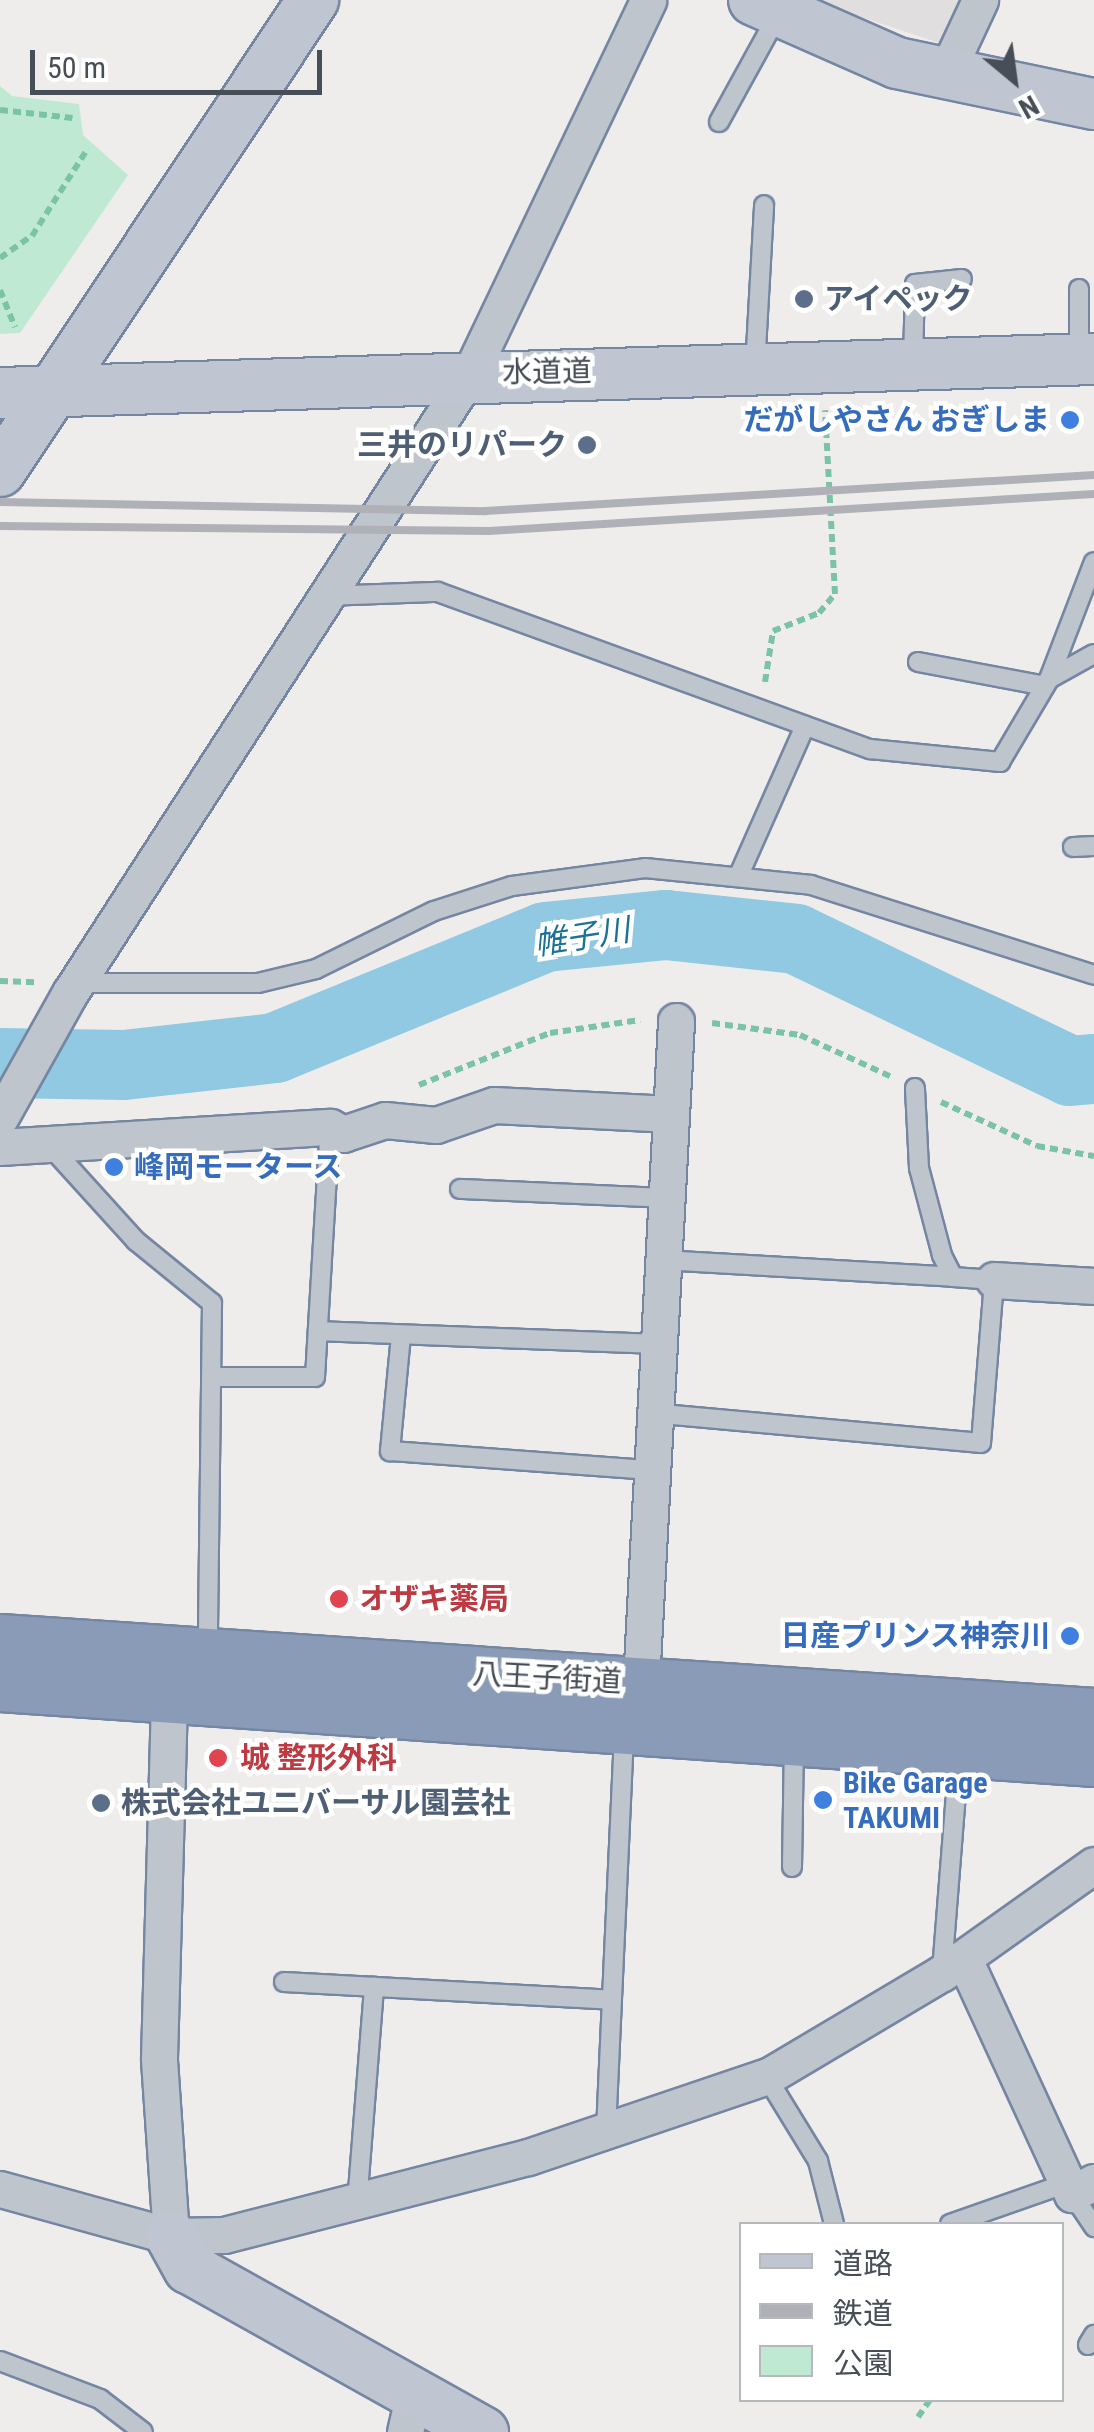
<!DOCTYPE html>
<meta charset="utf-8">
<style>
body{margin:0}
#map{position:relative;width:1094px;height:2432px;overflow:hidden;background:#efedec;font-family:"Roboto Condensed","Noto Sans JP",sans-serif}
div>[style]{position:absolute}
.education>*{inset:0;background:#e0dede}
.green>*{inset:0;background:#bfe9d3}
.river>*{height:70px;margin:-35px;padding:0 35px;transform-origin:35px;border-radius:35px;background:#90c9e1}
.path>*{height:6px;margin-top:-3px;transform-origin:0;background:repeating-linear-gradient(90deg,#7bc3a6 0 8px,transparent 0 13px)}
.roads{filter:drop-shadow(2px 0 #7486a2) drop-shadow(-2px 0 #7486a2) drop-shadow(0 2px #7486a2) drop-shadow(0 -2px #7486a2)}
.lane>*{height:18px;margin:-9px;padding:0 9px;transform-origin:9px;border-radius:9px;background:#bfc5cd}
.street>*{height:35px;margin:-17.5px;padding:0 17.5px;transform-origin:17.5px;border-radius:17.5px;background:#bfc5cd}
.secondary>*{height:50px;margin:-25px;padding:0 25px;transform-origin:25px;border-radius:25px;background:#bfc6d1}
.highway>*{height:55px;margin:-27.5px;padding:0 27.5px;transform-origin:27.5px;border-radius:27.5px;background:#899bb6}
.rail>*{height:8px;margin:-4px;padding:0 4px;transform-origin:4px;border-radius:4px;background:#afb1b6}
.dots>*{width:28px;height:28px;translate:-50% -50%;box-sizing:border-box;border:5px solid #fff;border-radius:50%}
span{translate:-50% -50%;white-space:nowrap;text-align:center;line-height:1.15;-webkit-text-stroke:9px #fff;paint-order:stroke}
.service-label{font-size:30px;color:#4e5e75;font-weight:700}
.left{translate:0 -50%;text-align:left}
.right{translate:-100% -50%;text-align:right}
.street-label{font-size:30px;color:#474e57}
.shop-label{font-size:30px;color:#366cbe;font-weight:700}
.health-label{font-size:30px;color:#be3a42;font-weight:700}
.water-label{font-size:32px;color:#1b7196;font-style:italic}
.legend{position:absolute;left:739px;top:2222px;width:325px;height:180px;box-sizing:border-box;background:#fff;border:2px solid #b5b8bc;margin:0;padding:12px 18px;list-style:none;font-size:30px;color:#474e57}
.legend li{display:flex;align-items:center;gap:20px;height:50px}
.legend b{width:50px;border:2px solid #b5b8bc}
.north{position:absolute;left:964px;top:30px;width:100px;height:100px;-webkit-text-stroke:8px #fff;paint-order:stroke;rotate:151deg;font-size:28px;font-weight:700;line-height:40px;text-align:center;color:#474e57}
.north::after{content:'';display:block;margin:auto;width:35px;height:45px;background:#474e57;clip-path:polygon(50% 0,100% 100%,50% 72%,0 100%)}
.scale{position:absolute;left:30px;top:50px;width:292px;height:45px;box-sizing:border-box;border:5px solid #474e57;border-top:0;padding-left:12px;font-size:30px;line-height:35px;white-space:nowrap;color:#474e57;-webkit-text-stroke:8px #fff;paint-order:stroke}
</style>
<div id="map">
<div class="education">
<div style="clip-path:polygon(811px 0,970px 0,948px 46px)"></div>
</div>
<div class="green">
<div style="clip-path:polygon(0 86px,12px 96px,79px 104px,83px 135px,128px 175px,20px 333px,0 334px)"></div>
</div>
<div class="river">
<div style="left:0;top:1063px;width:124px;rotate:0.9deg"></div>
<div style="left:124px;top:1065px;width:152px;rotate:-6.4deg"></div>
<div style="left:275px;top:1048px;width:292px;rotate:-22.3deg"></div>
<div style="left:545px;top:937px;width:122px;rotate:-5.7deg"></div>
<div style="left:666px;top:925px;width:131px;rotate:6.1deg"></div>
<div style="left:796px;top:939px;width:304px;rotate:25.7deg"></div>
<div style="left:1070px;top:1071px;width:24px;rotate:-5deg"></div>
</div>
<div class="path">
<div style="left:0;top:110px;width:73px;rotate:6.3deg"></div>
<div style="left:0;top:258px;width:39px;rotate:-35deg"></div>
<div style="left:32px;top:236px;width:104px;rotate:-57.5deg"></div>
<div style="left:0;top:290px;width:40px;rotate:68deg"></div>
<div style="left:765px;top:682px;width:52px;rotate:-81.1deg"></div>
<div style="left:773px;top:631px;width:49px;rotate:-21.4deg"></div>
<div style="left:819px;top:613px;width:25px;rotate:-50deg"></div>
<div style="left:835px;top:594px;width:184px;rotate:-93.1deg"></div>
<div style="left:0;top:981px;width:36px;rotate:2deg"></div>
<div style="left:712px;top:1023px;width:89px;rotate:7.8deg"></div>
<div style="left:800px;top:1035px;width:103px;rotate:24.6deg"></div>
<div style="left:419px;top:1085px;width:141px;rotate:-21.7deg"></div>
<div style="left:550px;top:1033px;width:91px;rotate:-8.2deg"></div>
<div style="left:941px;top:1102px;width:106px;rotate:24.6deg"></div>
<div style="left:1037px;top:1146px;width:58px;rotate:10deg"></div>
<div style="left:918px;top:2417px;width:21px;rotate:-55deg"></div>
</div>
<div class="roads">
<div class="lane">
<div style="left:719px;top:122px;width:124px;rotate:-61.2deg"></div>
<div style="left:1079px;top:289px;width:69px;rotate:90deg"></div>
<div style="left:913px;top:361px;width:77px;rotate:-88.5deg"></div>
<div style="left:915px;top:284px;width:47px;rotate:-6.1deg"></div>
<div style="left:755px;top:368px;width:163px;rotate:-86.8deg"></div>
<div style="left:327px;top:596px;width:111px;rotate:-2.1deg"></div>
<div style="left:438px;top:592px;width:460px;rotate:20deg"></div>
<div style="left:870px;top:749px;width:131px;rotate:5.7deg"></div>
<div style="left:1000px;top:762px;width:96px;rotate:-59.4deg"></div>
<div style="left:1049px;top:679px;width:125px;rotate:-69deg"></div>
<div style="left:918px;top:662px;width:129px;rotate:10.7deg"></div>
<div style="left:1049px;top:679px;width:51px;rotate:-29.1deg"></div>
<div style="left:1073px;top:847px;width:21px;rotate:-3deg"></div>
<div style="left:739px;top:875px;width:163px;rotate:-66.1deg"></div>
<div style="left:77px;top:983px;width:181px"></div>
<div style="left:258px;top:983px;width:60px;rotate:-13.6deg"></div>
<div style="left:316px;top:969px;width:131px;rotate:-26.2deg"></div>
<div style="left:434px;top:911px;width:82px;rotate:-17.8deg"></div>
<div style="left:512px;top:886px;width:134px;rotate:-7.7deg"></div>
<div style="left:645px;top:868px;width:167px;rotate:5.8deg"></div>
<div style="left:811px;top:885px;width:297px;rotate:17.6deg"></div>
<div style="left:49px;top:1145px;width:130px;rotate:47.8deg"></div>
<div style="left:136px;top:1241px;width:98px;rotate:39.2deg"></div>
<div style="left:212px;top:1303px;width:346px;rotate:90.7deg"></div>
<div style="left:460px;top:1189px;width:206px;rotate:2.5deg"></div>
<div style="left:662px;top:1260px;width:291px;rotate:3.3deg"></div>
<div style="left:318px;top:1331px;width:338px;rotate:2.2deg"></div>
<div style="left:401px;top:1335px;width:117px;rotate:95.4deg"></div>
<div style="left:390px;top:1451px;width:259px;rotate:4.2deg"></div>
<div style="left:211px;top:1377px;width:104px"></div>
<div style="left:315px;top:1377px;width:250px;rotate:-86.6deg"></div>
<div style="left:652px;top:1413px;width:330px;rotate:5.2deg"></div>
<div style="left:981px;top:1443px;width:164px;rotate:-85.4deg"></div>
<div style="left:994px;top:1280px;width:41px;rotate:-175.8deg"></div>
<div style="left:953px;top:1277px;width:25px;rotate:-117deg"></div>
<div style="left:942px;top:1255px;width:90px;rotate:-104.8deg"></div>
<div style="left:919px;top:1168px;width:80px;rotate:-92.9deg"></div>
<div style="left:792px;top:1867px;width:125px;rotate:-89.1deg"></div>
<div style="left:942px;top:1971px;width:219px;rotate:-85.5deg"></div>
<div style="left:284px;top:1982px;width:328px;rotate:3.1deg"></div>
<div style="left:766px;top:2076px;width:100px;rotate:58.5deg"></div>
<div style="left:818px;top:2161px;width:65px;rotate:75.7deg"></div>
<div style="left:606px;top:2131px;width:399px;rotate:-87.4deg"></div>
<div style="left:1072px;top:2194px;width:40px;rotate:56deg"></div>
<div style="left:357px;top:2204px;width:218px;rotate:-85.5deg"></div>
<div style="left:950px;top:2224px;width:124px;rotate:-19.3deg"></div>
<div style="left:1088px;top:2345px;width:12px;rotate:-59deg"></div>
<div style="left:0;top:2361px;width:107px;rotate:20.8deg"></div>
<div style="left:100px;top:2399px;width:54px;rotate:37.5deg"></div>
</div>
<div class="street">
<div style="left:946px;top:73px;width:81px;rotate:-65deg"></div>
<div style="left:0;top:1118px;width:143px;rotate:-60.8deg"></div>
<div style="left:70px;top:993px;width:737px;rotate:-57.13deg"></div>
<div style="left:470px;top:374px;width:414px;rotate:-64.5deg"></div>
<div style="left:0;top:1147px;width:331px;rotate:-3.5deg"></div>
<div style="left:330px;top:1127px;width:15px;rotate:28deg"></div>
<div style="left:343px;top:1134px;width:44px;rotate:-18.4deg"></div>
<div style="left:385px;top:1120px;width:51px;rotate:5.6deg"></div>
<div style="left:436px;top:1125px;width:61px;rotate:-19deg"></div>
<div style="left:494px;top:1105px;width:177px;rotate:2.9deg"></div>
<div style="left:994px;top:1280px;width:100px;rotate:3.4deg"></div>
<div style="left:641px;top:1683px;width:663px;rotate:-86.97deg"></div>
<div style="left:964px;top:1959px;width:259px;rotate:65.3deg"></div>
<div style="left:1072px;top:2194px;width:25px;rotate:-29deg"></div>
<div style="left:0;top:2189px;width:177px;rotate:15.4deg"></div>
<div style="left:171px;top:2236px;width:53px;rotate:-1.1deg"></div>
<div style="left:224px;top:2235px;width:314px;rotate:-14.4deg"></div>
<div style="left:528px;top:2157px;width:256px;rotate:-18.7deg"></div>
<div style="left:770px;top:2075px;width:200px;rotate:-30.7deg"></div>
<div style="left:942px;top:1973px;width:186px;rotate:-35.4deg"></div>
<div style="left:171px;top:2236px;width:178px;rotate:-93.9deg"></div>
<div style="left:159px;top:2058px;width:364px;rotate:-88.4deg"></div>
<div style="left:169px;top:1694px;width:16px;rotate:-43deg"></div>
<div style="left:405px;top:2432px;width:39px;rotate:-77deg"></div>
</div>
<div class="secondary">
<div style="left:754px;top:0;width:156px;rotate:23.8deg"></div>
<div style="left:897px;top:63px;width:201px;rotate:11.8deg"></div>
<div style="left:0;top:393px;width:1095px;rotate:-1.78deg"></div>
<div style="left:0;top:471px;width:566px;rotate:-56.39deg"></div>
<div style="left:171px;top:2236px;width:37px;rotate:61deg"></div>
<div style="left:189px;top:2268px;width:337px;rotate:29.2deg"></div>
</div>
<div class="highway">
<div style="left:0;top:1642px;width:1096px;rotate:3.87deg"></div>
<div style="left:0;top:1683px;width:1097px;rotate:3.92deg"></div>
</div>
</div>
<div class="rail">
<div style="left:0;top:502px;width:485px;rotate:1.1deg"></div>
<div style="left:485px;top:511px;width:610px;rotate:-3.38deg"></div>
<div style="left:0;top:526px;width:489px;rotate:0.6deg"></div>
<div style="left:489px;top:531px;width:606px;rotate:-3.5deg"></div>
</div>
<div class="dots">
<div style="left:804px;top:299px;background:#5c6f8a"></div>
<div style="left:1070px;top:420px;background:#3f7fe0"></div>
<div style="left:587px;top:445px;background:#5c6f8a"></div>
<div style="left:114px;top:1167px;background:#3f7fe0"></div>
<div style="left:339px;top:1599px;background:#e0444e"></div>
<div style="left:1070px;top:1636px;background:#3f7fe0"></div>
<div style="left:218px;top:1758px;background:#e0444e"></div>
<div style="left:823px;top:1800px;background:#3f7fe0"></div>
<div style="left:101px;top:1803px;background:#5c6f8a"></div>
</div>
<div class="service-label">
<span class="left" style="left:824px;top:299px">アイペック</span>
<span class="right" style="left:567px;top:445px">三井のリパーク</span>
<span class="left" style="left:121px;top:1803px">株式会社ユニバーサル園芸社</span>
</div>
<div class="street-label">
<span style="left:547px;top:372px;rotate:-1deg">水道道</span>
<span style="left:547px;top:1678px;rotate:3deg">八王子街道</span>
</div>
<div class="shop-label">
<span class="right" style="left:1050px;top:420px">だがしやさん おぎしま</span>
<span class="left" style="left:134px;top:1167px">峰岡モータース</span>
<span class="right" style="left:1050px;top:1636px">日産プリンス神奈川</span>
<span class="left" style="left:843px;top:1800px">Bike Garage<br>TAKUMI</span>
</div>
<div class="health-label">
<span class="left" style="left:359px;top:1599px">オザキ薬局</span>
<span class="left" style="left:240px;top:1758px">城 整形外科</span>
</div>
<div class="water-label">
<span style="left:582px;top:937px;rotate:-9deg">帷子川</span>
</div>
<ul class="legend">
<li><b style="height:12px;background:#bfc6d1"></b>道路</li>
<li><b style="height:12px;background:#afb1b6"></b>鉄道</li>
<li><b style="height:28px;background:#bfe9d3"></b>公園</li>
</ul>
<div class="north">N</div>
<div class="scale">50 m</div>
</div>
